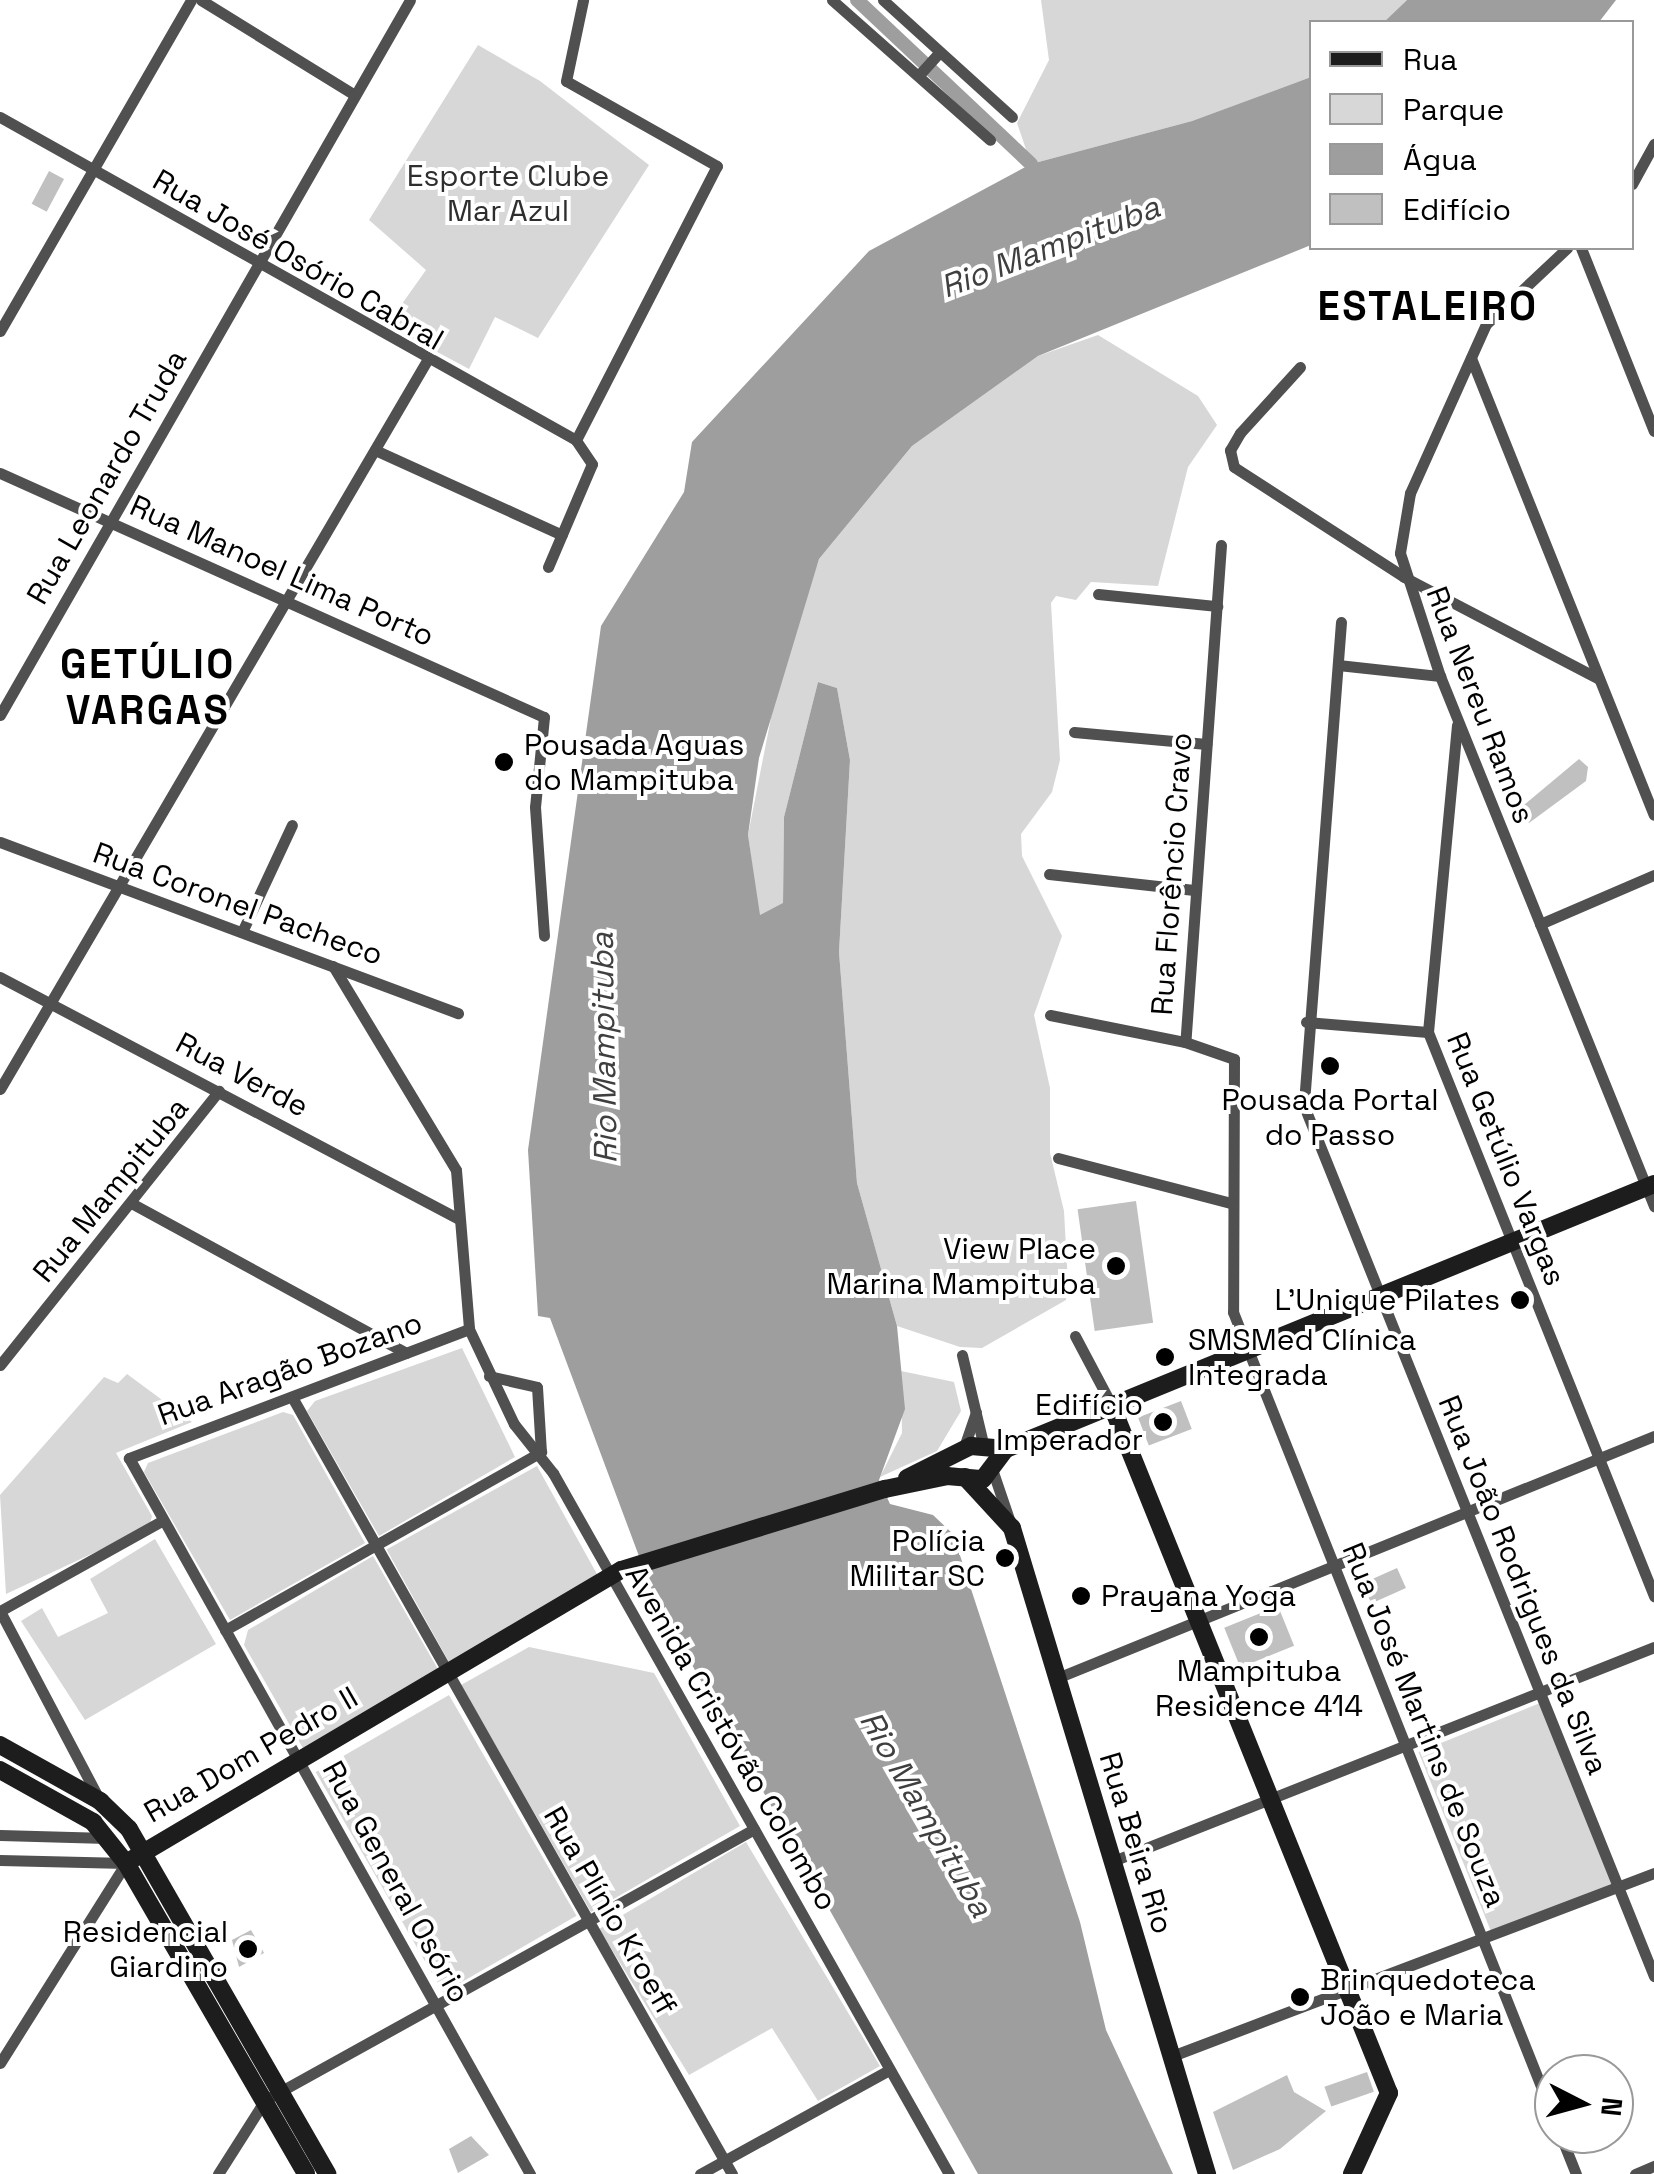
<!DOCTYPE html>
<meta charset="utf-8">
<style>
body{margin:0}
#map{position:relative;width:1654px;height:2174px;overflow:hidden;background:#fff;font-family:"Space Grotesk",sans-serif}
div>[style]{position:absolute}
.green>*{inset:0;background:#d7d7d7;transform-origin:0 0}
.water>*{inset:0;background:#9e9e9e}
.canal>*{height:14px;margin:-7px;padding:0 7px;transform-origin:7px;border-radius:7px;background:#9e9e9e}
.building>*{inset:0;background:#c0c0c0;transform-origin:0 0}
.street>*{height:11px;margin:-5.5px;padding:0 5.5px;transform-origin:5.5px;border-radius:5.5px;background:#505050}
.secondary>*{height:18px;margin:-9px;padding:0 9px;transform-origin:9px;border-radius:9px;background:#1d1d1d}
.dots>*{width:28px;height:28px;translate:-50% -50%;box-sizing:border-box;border:5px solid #fff;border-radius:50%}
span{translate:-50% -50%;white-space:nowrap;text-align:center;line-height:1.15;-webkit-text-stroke:8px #fff;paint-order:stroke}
.park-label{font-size:30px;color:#2e2e2e}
.street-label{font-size:30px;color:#000}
.poi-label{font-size:30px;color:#000}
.left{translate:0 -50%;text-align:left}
.right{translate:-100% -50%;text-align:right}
.water-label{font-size:32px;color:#3f3f3f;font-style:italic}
.district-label{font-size:40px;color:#000;font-weight:700;letter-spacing:2.5px}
.legend{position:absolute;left:1309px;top:20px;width:325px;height:230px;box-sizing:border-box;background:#fff;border:2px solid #999;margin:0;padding:12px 18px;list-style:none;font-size:30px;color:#000}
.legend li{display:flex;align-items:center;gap:20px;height:50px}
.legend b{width:50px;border:2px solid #999}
.north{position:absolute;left:1534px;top:2054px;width:100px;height:100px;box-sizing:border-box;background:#fff;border:2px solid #999;border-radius:50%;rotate:96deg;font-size:28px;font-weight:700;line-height:40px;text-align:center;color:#000}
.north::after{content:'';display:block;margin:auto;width:35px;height:45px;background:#000;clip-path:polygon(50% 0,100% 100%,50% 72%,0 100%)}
</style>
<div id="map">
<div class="green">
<div style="clip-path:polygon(1041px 0,1407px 0,1384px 22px,1312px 22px,1311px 77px,1192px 121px,1031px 164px,1017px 123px,1049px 60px)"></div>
<div style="clip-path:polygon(478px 45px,540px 81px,649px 165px,538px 338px,495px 317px,469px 369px,387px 325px,426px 270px,369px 220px)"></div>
<div style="clip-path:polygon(1098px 335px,1198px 396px,1217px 425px,1188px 467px,1158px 586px,1091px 582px,1076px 600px,1056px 596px,1051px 603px,1060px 760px,1052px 792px,1021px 834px,1022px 856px,1062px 936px,1034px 1015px,1050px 1088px,1050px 1153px,1064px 1211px,1068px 1284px,1066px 1300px,982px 1348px,960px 1347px,897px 1326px,857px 1183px,839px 952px,850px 760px,837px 688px,818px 682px,784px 817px,783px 904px,759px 916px,748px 835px,779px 677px,819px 559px,912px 446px,1038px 356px)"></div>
<div style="clip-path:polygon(462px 1348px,515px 1457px,379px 1536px,307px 1411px,315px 1401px)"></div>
<div style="clip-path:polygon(901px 1371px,954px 1382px,961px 1411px,937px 1451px,880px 1477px,902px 1433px)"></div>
<div style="clip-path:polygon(127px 1374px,192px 1422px,116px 1453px,152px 1516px,149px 1527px,6px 1594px,0 1495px,104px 1377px,118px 1383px)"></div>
<div style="clip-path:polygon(283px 1412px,293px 1415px,365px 1543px,230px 1620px,144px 1472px,148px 1463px)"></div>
<div style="left:537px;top:1466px;width:131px;height:172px;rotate:61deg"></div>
<div style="clip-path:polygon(155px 1539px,216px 1644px,85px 1720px,21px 1621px,42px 1608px,58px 1637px,108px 1613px,90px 1579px)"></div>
<div style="clip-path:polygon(373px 1556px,439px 1671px,304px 1750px,244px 1645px,248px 1630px)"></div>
<div style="clip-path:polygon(529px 1647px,654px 1673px,740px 1826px,591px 1912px,461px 1685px)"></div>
<div style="left:449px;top:1695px;width:255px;height:154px;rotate:60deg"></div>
<div style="left:1540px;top:1703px;width:196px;height:131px;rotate:68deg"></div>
<div style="clip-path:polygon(746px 1842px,880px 2066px,818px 2101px,772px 2028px,689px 2075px,599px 1929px)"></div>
</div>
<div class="water">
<div style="clip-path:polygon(1407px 0,1616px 0,1599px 22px,1384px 22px)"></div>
<div style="clip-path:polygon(1311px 77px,1311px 245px,1038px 356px,912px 446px,819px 559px,759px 758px,748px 835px,760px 915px,783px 903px,784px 817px,818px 682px,837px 688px,850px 760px,839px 952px,857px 1183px,897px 1326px,905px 1409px,879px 1480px,890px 1504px,933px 1515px,953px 1534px,1080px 1922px,1106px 2030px,1173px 2174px,978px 2174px,655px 1599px,550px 1318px,538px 1316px,528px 1150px,601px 626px,684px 492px,692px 442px,869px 251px,1031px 164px,1192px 121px)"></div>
</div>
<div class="canal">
<div style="left:857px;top:0;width:239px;rotate:43.3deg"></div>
</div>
<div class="building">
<div style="left:49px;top:171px;width:17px;height:37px;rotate:28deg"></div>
<div style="clip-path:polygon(1579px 759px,1588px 767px,1586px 781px,1529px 823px,1518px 810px)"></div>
<div style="left:1136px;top:1201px;width:123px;height:59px;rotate:82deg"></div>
<div style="left:1181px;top:1401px;width:30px;height:46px;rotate:69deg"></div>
<div style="left:1397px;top:1568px;width:22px;height:38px;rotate:66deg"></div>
<div style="left:1278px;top:1606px;width:43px;height:58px;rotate:68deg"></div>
<div style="clip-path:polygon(251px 1930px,264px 1953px,239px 1967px,232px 1940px)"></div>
<div style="left:1367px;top:2072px;width:21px;height:45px;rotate:71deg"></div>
<div style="clip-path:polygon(1287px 2075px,1294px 2092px,1326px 2111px,1280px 2149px,1233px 2170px,1213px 2112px)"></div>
<div style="clip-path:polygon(471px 2136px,489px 2155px,458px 2173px,449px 2149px)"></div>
</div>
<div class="street">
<div style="left:201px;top:0;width:181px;rotate:31.7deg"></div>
<div style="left:832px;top:0;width:211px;rotate:41.5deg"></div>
<div style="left:883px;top:0;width:174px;rotate:42.2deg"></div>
<div style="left:919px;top:75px;width:31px;rotate:-48deg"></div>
<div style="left:0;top:117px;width:660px;rotate:29.28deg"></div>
<div style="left:1632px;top:184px;width:46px;rotate:-61.2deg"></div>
<div style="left:1567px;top:248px;width:111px;rotate:136.8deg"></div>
<div style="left:1486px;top:324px;width:185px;rotate:114.2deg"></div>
<div style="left:1410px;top:493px;width:61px;rotate:99.5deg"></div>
<div style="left:1400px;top:553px;width:129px;rotate:72deg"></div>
<div style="left:1440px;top:676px;width:572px;rotate:68.01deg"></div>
<div style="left:1581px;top:248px;width:197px;rotate:68.3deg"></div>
<div style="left:0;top:331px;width:382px;rotate:-60deg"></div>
<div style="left:1471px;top:358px;width:492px;rotate:68.2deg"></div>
<div style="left:1300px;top:367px;width:89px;rotate:132.3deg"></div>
<div style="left:1240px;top:433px;width:20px;rotate:120deg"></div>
<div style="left:1230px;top:450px;width:17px;rotate:77deg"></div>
<div style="left:1234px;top:467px;width:202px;rotate:32.9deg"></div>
<div style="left:1404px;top:577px;width:220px;rotate:27.6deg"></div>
<div style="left:375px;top:450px;width:205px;rotate:24.4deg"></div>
<div style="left:0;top:473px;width:596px;rotate:24.16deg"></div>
<div style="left:544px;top:717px;width:90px;rotate:95.7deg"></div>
<div style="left:535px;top:807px;width:129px;rotate:86deg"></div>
<div style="left:1221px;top:545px;width:498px;rotate:94.1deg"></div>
<div style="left:1185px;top:1042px;width:52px;rotate:19.1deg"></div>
<div style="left:1234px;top:1059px;width:253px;rotate:90.2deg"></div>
<div style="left:1233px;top:1312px;width:868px;rotate:68.31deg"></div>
<div style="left:548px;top:567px;width:112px;rotate:-66.9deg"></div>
<div style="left:592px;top:464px;width:29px;rotate:-124deg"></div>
<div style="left:576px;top:440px;width:308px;rotate:-62.8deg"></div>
<div style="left:717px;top:166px;width:173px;rotate:-150.6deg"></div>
<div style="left:566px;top:81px;width:83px;rotate:-78.1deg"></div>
<div style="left:1098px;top:594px;width:120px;rotate:5.8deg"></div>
<div style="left:1341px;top:622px;width:485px;rotate:94.4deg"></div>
<div style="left:1304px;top:1106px;width:938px;rotate:68.09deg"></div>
<div style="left:1338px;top:665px;width:103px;rotate:6.2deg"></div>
<div style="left:0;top:715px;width:824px;rotate:-60.17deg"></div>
<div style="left:1457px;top:725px;width:308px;rotate:95.4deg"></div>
<div style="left:1428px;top:1032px;width:608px;rotate:68.16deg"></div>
<div style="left:1074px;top:732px;width:133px;rotate:5.2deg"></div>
<div style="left:0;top:842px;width:489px;rotate:20.5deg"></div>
<div style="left:1049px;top:874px;width:146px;rotate:6.3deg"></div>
<div style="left:1540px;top:924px;width:124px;rotate:-23.3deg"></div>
<div style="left:242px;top:932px;width:118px;rotate:-65deg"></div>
<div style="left:333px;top:966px;width:238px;rotate:58.9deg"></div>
<div style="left:456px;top:1170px;width:160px;rotate:85.3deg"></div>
<div style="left:469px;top:1329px;width:105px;rotate:64.7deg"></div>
<div style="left:514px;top:1424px;width:63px;rotate:51.5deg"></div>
<div style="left:553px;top:1473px;width:805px;rotate:60.54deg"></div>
<div style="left:0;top:977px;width:519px;rotate:27.8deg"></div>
<div style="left:1050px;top:1015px;width:138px;rotate:11.3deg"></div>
<div style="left:1306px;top:1022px;width:122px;rotate:4.7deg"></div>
<div style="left:0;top:1089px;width:843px;rotate:-59.63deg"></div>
<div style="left:1058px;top:1158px;width:179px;rotate:14.6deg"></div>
<div style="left:133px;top:1204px;width:311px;rotate:28.6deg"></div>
<div style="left:469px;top:1329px;width:364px;rotate:159.2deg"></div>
<div style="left:129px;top:1458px;width:821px;rotate:60.75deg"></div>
<div style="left:1075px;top:1336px;width:77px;rotate:62.1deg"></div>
<div style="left:962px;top:1355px;width:95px;rotate:76.6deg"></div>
<div style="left:0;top:1365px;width:351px;rotate:-51.4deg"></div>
<div style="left:489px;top:1376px;width:49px;rotate:12.9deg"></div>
<div style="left:537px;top:1387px;width:65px;rotate:86.5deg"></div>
<div style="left:292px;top:1397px;width:893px;rotate:60.48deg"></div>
<div style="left:963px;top:1450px;width:40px;rotate:-71.1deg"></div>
<div style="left:992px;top:1469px;width:53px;rotate:71.2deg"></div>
<div style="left:225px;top:1630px;width:363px;rotate:-29.4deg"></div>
<div style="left:1057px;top:1678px;width:644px;rotate:-22.07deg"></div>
<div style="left:98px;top:1797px;width:210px;rotate:-117.8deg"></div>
<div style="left:0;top:1611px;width:185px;rotate:-29.1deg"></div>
<div style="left:0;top:1835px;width:107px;rotate:1.6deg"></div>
<div style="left:0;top:1860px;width:126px;rotate:1.4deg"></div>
<div style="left:1113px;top:1861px;width:582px;rotate:-21.58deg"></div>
<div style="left:1172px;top:2056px;width:516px;rotate:-20.79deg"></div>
<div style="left:0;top:2063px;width:236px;rotate:-57.8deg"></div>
<div style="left:1560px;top:2134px;width:43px;rotate:68.2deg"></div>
<div style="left:218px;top:2174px;width:88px;rotate:-57.6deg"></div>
<div style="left:265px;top:2100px;width:559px;rotate:-28.99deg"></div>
<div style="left:700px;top:2174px;width:216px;rotate:-28.8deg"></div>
<div style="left:1635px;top:2174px;width:21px;rotate:-23deg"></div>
</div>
<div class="secondary">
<div style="left:1111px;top:1404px;width:743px;rotate:68.03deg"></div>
<div style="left:1389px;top:2093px;width:89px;rotate:114.6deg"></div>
<div style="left:965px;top:1477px;width:69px;rotate:47.3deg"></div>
<div style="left:1012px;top:1528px;width:675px;rotate:73.2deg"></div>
<div style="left:907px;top:1478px;width:72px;rotate:-26.6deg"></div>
<div style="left:971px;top:1446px;width:35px;rotate:5deg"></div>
<div style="left:1006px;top:1449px;width:700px;rotate:-22.24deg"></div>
<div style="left:0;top:1745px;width:115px;rotate:29.2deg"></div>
<div style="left:100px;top:1801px;width:40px;rotate:44deg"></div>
<div style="left:129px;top:1829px;width:398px;rotate:60.1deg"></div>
<div style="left:0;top:1770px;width:107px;rotate:29.2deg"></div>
<div style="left:93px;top:1822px;width:53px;rotate:51.2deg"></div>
<div style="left:126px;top:1863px;width:359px;rotate:59.9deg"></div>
<div style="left:126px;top:1863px;width:575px;rotate:-30.62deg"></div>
<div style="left:621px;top:1570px;width:276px;rotate:-17.1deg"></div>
<div style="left:885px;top:1489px;width:63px;rotate:-11.8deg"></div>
<div style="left:947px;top:1476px;width:36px;rotate:5deg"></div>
<div style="left:983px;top:1479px;width:38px;rotate:-53deg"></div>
</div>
<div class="dots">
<div style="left:504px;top:762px;background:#000"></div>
<div style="left:1330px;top:1066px;background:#000"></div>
<div style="left:1116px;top:1266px;background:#000"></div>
<div style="left:1520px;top:1300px;background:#000"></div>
<div style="left:1165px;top:1357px;background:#000"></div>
<div style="left:1163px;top:1422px;background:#000"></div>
<div style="left:1005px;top:1558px;background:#000"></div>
<div style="left:1081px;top:1596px;background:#000"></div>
<div style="left:1259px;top:1637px;background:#000"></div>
<div style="left:248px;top:1949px;background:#000"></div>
<div style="left:1300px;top:1997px;background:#000"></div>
</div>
<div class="park-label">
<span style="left:508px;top:193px">Esporte Clube<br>Mar Azul</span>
</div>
<div class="street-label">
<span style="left:298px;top:260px;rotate:30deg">Rua José Osório Cabral</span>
<span style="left:107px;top:477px;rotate:-60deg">Rua Leonardo Truda</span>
<span style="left:282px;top:571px;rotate:24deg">Rua Manoel Lima Porto</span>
<span style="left:1480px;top:705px;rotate:69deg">Rua Nereu Ramos</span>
<span style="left:1172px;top:874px;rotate:-86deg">Rua Florêncio Cravo</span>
<span style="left:238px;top:904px;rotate:20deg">Rua Coronel Pacheco</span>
<span style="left:242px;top:1075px;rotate:28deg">Rua Verde</span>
<span style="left:1506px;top:1159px;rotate:68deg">Rua Getúlio Vargas</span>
<span style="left:111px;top:1190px;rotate:-51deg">Rua Mampituba</span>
<span style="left:290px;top:1369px;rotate:-20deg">Rua Aragão Bozano</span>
<span style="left:1523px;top:1585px;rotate:68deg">Rua João Rodrigues da Silva</span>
<span style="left:1424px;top:1725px;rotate:68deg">Rua José Martins de Souza</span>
<span style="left:731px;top:1738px;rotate:60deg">Avenida Cristóvão Colombo</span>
<span style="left:251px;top:1755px;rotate:-30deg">Rua Dom Pedro II</span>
<span style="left:1136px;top:1843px;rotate:73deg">Rua Beira Rio</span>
<span style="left:396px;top:1882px;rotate:61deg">Rua General Osório</span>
<span style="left:610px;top:1911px;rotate:60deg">Rua Plínio Kroeff</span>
</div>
<div class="poi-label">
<span class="left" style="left:524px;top:762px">Pousada Aguas<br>do Mampituba</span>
<span style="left:1330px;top:1117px">Pousada Portal<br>do Passo</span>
<span class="right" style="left:1096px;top:1266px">View Place<br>Marina Mampituba</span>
<span class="right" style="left:1500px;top:1300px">L'Unique Pilates</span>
<span class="left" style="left:1188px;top:1357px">SMSMed Clínica<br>Integrada</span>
<span class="right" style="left:1143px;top:1422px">Edifício<br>Imperador</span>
<span class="right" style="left:985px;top:1558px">Polícia<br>Militar SC</span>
<span class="left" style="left:1101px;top:1596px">Prayana Yoga</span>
<span style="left:1259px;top:1688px">Mampituba<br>Residence 414</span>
<span class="right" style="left:228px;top:1949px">Residencial<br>Giardino</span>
<span class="left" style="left:1320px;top:1997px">Brinquedoteca<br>João e Maria</span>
</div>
<div class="water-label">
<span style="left:1050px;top:247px;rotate:-21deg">Rio Mampituba</span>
<span style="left:604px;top:1048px;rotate:-91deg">Rio Mampituba</span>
<span style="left:926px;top:1814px;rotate:60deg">Rio Mampituba</span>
</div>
<div class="district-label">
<span style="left:1428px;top:307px">ESTALEIRO</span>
<span style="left:148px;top:688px">GETÚLIO<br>VARGAS</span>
</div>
<ul class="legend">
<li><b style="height:12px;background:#1d1d1d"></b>Rua</li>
<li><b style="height:28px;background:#d7d7d7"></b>Parque</li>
<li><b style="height:28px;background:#9e9e9e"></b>Água</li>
<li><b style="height:28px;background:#c0c0c0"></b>Edifício</li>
</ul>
<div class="north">N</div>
</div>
